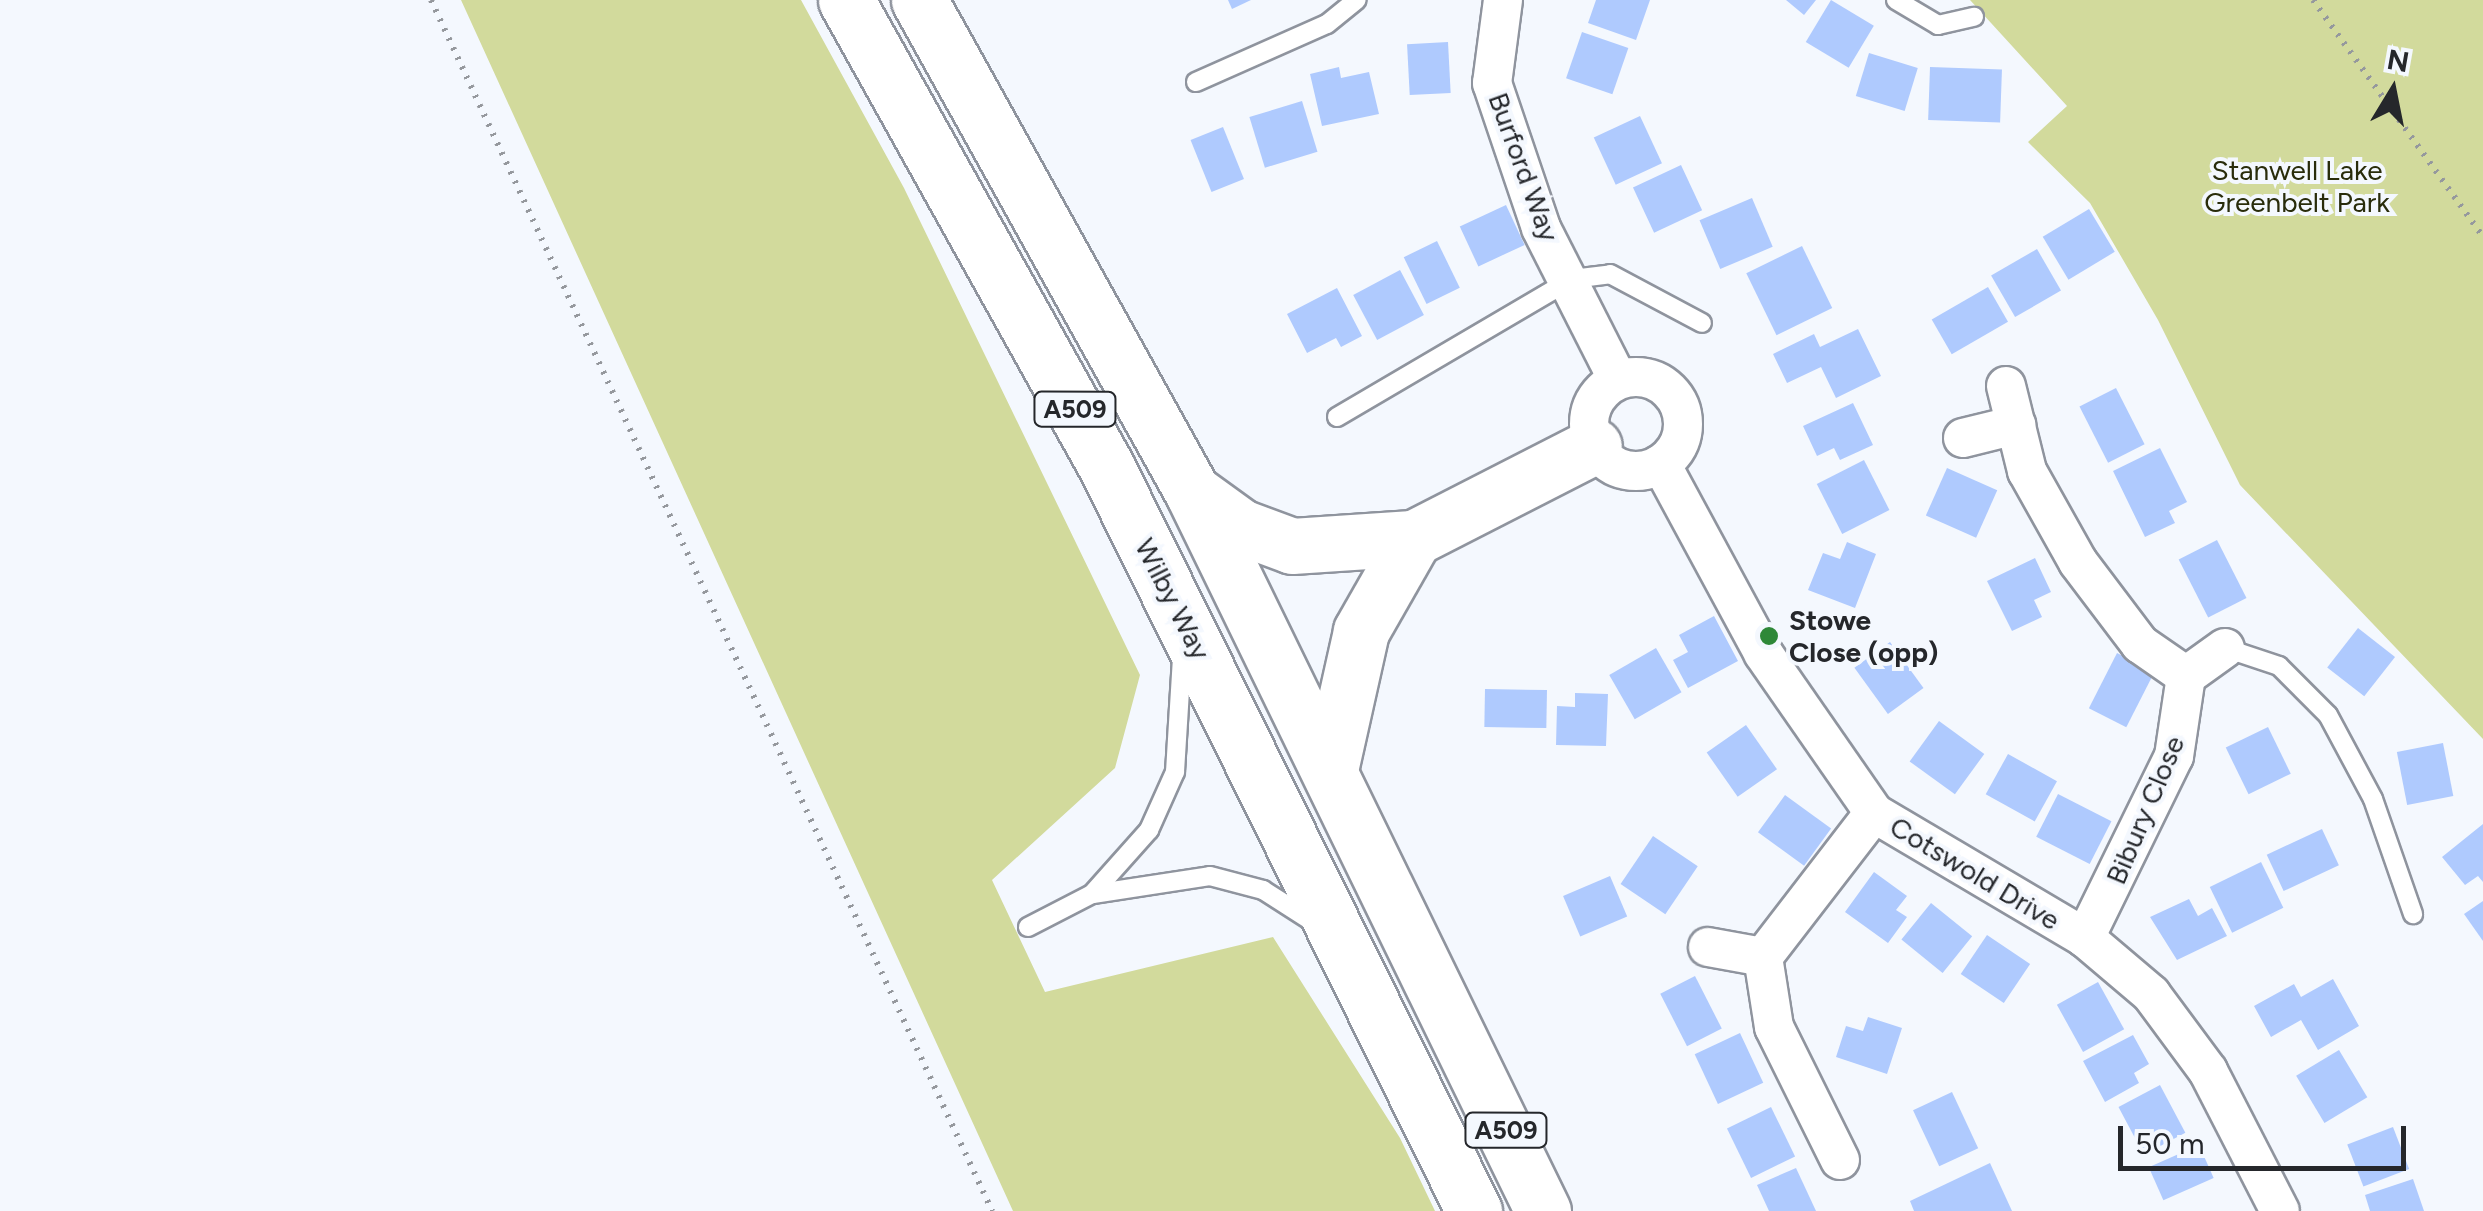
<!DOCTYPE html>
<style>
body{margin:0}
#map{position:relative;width:2483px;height:1211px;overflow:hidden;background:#f4f8fe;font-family:Figtree,sans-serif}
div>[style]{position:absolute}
.green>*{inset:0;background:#d2da9c}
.building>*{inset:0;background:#afcafe;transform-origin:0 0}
.path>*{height:6px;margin-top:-3px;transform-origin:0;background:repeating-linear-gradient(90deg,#95989d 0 2.5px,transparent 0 10.5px)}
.roads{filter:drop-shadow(2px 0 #8f949e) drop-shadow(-2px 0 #8f949e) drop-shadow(0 2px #8f949e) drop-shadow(0 -2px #8f949e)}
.lane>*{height:18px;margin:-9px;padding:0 9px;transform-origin:9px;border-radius:9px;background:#fff}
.street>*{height:38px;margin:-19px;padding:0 19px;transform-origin:19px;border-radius:19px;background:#fff}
.street>.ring{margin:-19px;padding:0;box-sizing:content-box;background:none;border:38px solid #fff;border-radius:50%}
.highway>*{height:55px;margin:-27.5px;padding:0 27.5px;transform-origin:27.5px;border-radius:27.5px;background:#fff}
.dots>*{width:28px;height:28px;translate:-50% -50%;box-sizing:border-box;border:5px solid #f4f8fe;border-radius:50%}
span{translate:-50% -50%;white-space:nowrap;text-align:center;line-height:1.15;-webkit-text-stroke:8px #f4f8fe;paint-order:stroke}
.shield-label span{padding:2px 8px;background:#f4f8fe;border:2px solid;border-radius:8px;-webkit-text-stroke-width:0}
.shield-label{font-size:25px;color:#25272b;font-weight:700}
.street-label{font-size:28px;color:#25272b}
.park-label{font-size:28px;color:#292c0b}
.poi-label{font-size:28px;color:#25272b;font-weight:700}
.left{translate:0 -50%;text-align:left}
.north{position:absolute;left:2343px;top:40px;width:100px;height:100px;-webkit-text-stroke:8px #f4f8fe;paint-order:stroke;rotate:10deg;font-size:28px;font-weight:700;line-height:40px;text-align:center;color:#25272b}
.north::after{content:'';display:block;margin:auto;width:35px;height:45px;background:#25272b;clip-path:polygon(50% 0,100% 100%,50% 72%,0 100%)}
.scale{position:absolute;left:2118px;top:1126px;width:288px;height:45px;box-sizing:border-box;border:5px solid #25272b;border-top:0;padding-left:12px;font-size:30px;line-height:35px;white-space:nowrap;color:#25272b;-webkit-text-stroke:8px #f4f8fe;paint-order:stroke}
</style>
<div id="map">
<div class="green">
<div style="clip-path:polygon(461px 0,801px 0,904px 188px,1140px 675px,1115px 768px,992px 880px,1045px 992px,1273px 937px,1400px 1138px,1435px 1211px,1013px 1211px)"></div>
<div style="clip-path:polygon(1970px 0,2483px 0,2483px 739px,2240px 485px,2158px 320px,2090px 203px,2028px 142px,2067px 106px)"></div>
</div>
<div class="building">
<div style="clip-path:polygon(1228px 0,1251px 0,1232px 9px)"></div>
<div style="clip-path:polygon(1596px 0,1650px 0,1636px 40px,1588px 23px)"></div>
<div style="clip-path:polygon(1786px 0,1816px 0,1804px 15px)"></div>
<div style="left:1831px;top:0;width:50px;height:49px;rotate:31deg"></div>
<div style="left:1582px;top:32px;width:49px;height:49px;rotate:19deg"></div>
<div style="left:1448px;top:42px;width:51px;height:41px;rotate:87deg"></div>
<div style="left:1869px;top:53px;width:51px;height:45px;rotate:17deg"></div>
<div style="clip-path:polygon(1339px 67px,1341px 78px,1369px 72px,1379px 114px,1322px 126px,1310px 74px)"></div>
<div style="left:1930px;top:67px;width:72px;height:53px;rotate:2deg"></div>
<div style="left:1302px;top:101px;width:53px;height:55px;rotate:73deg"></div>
<div style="left:1640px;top:116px;width:52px;height:51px;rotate:65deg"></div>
<div style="left:1223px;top:127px;width:56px;height:35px;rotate:68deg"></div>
<div style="left:1681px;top:165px;width:50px;height:53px;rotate:65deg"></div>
<div style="left:1752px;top:198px;width:53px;height:57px;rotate:67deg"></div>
<div style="left:1506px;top:205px;width:44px;height:51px;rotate:65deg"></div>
<div style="left:2089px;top:209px;width:50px;height:54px;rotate:59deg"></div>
<div style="left:1437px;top:241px;width:52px;height:37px;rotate:64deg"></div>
<div style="left:1802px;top:246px;width:69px;height:62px;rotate:64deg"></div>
<div style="left:2037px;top:249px;width:48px;height:53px;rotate:60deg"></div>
<div style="left:1400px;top:270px;width:51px;height:53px;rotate:62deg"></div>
<div style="left:1988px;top:287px;width:40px;height:65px;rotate:60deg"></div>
<div style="clip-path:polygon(1337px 288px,1362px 336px,1341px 347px,1336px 338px,1307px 353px,1287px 314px)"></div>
<div style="clip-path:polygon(1858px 329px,1881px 376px,1836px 398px,1821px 367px,1787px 383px,1773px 354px,1814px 334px,1820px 347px)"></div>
<div style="left:2116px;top:388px;width:63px;height:41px;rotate:63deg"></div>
<div style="clip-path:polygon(1853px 403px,1873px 445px,1840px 460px,1834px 448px,1817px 456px,1803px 426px)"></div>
<div style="clip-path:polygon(2160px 448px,2187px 502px,2169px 511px,2175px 523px,2145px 537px,2113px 471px)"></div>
<div style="left:1864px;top:460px;width:56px;height:53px;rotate:63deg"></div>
<div style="left:1947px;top:468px;width:55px;height:52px;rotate:24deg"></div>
<div style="left:2217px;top:540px;width:65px;height:43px;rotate:63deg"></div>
<div style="clip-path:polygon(1847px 542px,1876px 554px,1855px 608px,1808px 590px,1823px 553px,1840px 559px)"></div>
<div style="clip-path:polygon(2035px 558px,2051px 592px,2034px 600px,2042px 617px,2012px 631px,1987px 581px)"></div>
<div style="clip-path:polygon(1714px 616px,1738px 661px,1688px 688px,1673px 660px,1688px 652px,1679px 635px)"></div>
<div style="left:2358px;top:628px;width:47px;height:50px;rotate:38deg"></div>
<div style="left:1890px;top:642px;width:57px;height:44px;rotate:54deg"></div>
<div style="left:1656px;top:648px;width:51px;height:54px;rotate:60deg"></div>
<div style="left:2117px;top:653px;width:42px;height:62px;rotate:27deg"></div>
<div style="left:1485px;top:689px;width:62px;height:38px;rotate:1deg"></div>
<div style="clip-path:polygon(1575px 693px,1608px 694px,1606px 746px,1556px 745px,1557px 706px,1575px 707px)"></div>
<div style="left:1939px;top:721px;width:56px;height:50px;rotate:36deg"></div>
<div style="left:1746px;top:725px;width:54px;height:48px;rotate:55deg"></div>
<div style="left:2268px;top:727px;width:52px;height:47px;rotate:64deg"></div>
<div style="left:2443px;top:743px;width:54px;height:47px;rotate:79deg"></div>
<div style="left:2008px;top:754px;width:56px;height:46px;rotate:29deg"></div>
<div style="left:2058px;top:794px;width:60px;height:48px;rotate:27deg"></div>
<div style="left:1785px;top:795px;width:57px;height:46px;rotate:36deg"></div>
<div style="clip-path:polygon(2483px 824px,2483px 882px,2478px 876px,2465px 885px,2442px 857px)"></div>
<div style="left:2322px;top:829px;width:40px;height:61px;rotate:65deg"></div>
<div style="left:1653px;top:836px;width:54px;height:58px;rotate:34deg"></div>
<div style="left:2261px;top:862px;width:51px;height:57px;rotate:64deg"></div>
<div style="clip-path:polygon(1874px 872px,1907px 896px,1896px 910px,1907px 917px,1888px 943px,1845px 912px)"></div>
<div style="left:1610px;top:876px;width:44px;height:51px;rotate:67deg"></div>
<div style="clip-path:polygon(2189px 899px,2198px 916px,2212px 908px,2227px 936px,2177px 960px,2150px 917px)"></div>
<div style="clip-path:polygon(2483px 901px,2483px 941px,2464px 914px)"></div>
<div style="left:1931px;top:903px;width:53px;height:47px;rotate:39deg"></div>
<div style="left:1987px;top:935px;width:52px;height:47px;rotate:34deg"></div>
<div style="left:1695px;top:976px;width:59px;height:39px;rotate:63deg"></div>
<div style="clip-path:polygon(2333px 979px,2359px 1026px,2318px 1050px,2301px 1020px,2271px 1037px,2254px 1006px,2294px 984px,2301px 997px)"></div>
<div style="left:2098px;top:982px;width:54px;height:47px;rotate:61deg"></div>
<div style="clip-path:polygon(1868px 1017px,1902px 1028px,1887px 1074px,1836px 1057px,1846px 1026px,1863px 1031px)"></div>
<div style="left:1740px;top:1033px;width:55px;height:50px;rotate:65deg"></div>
<div style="clip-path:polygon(2133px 1035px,2149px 1064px,2134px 1073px,2139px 1083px,2105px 1102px,2083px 1061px)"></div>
<div style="left:2339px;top:1050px;width:55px;height:50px;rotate:59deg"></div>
<div style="left:2160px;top:1085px;width:54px;height:47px;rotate:62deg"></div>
<div style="left:1952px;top:1092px;width:62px;height:43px;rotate:65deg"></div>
<div style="left:1771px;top:1107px;width:55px;height:49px;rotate:64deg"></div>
<div style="left:2393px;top:1127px;width:45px;height:49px;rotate:69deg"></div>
<div style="left:2199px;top:1145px;width:36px;height:55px;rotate:66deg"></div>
<div style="clip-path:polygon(1990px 1163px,2012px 1211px,1914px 1211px,1910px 1201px)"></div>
<div style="clip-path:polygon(1796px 1168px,1816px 1211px,1769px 1211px,1757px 1185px)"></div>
<div style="clip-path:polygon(2413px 1179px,2424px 1211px,2370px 1211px,2365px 1195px)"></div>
</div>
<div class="path">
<div style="left:431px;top:0;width:1335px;rotate:65.14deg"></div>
<div style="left:2313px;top:0;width:292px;rotate:54.3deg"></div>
</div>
<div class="roads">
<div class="lane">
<div style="left:1896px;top:0;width:49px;rotate:30.8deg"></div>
<div style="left:1938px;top:25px;width:37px;rotate:-13deg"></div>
<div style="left:1196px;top:82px;width:143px;rotate:-23.9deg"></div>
<div style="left:1327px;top:24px;width:38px;rotate:-39deg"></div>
<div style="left:1337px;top:417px;width:273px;rotate:-30.4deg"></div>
<div style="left:1572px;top:279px;width:38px;rotate:-7deg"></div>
<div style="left:1610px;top:274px;width:104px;rotate:28deg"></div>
<div style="left:2225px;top:648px;width:57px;rotate:18.4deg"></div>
<div style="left:2279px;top:666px;width:69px;rotate:45deg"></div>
<div style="left:2328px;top:715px;width:95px;rotate:61.8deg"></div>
<div style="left:2373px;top:799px;width:122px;rotate:70.8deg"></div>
<div style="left:1093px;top:894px;width:118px;rotate:-8.7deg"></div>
<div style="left:1210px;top:876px;width:55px;rotate:14.8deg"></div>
<div style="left:1263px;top:890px;width:56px;rotate:32.6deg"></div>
<div style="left:1028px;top:927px;width:72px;rotate:-27.3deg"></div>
<div style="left:1092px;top:894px;width:86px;rotate:-48.3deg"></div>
<div style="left:1149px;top:830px;width:64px;rotate:-65.9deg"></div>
<div style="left:1175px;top:772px;width:115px;rotate:-86.5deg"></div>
</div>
<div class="street">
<div style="left:1503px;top:0;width:84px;rotate:97.5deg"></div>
<div style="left:1492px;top:83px;width:153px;rotate:71.3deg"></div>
<div style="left:1541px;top:228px;width:170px;rotate:63.1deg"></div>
<div class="ring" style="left:1589px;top:377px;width:56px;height:56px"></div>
<div style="left:2006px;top:386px;width:88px;rotate:76.1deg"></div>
<div style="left:2027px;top:471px;width:104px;rotate:60.7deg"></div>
<div style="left:2078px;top:562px;width:103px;rotate:52.9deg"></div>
<div style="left:2140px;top:644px;width:56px;rotate:34.8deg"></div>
<div style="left:2186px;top:676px;width:81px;rotate:98.5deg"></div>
<div style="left:2174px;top:756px;width:203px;rotate:116.1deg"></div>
<div style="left:1963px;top:438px;width:55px;rotate:-13.8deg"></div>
<div style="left:1661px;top:464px;width:215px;rotate:61.6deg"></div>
<div style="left:1763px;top:653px;width:195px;rotate:55.2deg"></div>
<div style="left:1874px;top:813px;width:245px;rotate:30.6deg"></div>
<div style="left:2085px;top:938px;width:87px;rotate:40.3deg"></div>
<div style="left:2151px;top:994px;width:96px;rotate:53.5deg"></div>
<div style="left:2208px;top:1071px;width:157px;rotate:62.8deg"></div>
<div style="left:2186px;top:676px;width:48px;rotate:-35.7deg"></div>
<div style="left:1708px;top:947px;width:56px;rotate:10.3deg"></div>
<div style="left:1840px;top:1160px;width:148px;rotate:-116.4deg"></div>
<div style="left:1774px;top:1027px;width:71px;rotate:-98.9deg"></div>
<div style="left:1763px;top:957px;width:182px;rotate:-52.4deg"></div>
</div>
<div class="highway">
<div style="left:846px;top:0;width:534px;rotate:60.84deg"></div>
<div style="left:1106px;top:466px;width:831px;rotate:63.71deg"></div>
<div style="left:919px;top:0;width:562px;rotate:60.93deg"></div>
<div style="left:1192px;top:491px;width:801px;rotate:64.01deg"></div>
<div style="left:1194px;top:493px;width:58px;rotate:35.9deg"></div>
<div style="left:1241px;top:527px;width:54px;rotate:20.4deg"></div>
<div style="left:1292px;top:546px;width:122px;rotate:-3.8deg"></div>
<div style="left:1414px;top:538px;width:202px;rotate:-27.1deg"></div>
<div style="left:1330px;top:770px;width:142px;rotate:-77.4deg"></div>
<div style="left:1361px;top:631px;width:107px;rotate:-60.3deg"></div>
</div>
</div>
<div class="dots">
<div style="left:1769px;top:636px;background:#2f8838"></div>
</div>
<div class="shield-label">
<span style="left:1075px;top:409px">A509</span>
<span style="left:1506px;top:1130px">A509</span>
</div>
<div class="street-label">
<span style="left:1524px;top:167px;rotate:70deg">Burford Way</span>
<span style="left:1173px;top:599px;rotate:63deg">Wilby Way</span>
<span style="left:2145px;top:810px;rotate:-67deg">Bibury Close</span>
<span style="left:1975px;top:873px;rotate:31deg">Cotswold Drive</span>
</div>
<div class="park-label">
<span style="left:2297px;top:186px">Stanwell Lake<br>Greenbelt Park</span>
</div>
<div class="poi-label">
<span class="left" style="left:1789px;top:636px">Stowe<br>Close (opp)</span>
</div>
<div class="north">N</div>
<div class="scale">50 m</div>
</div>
